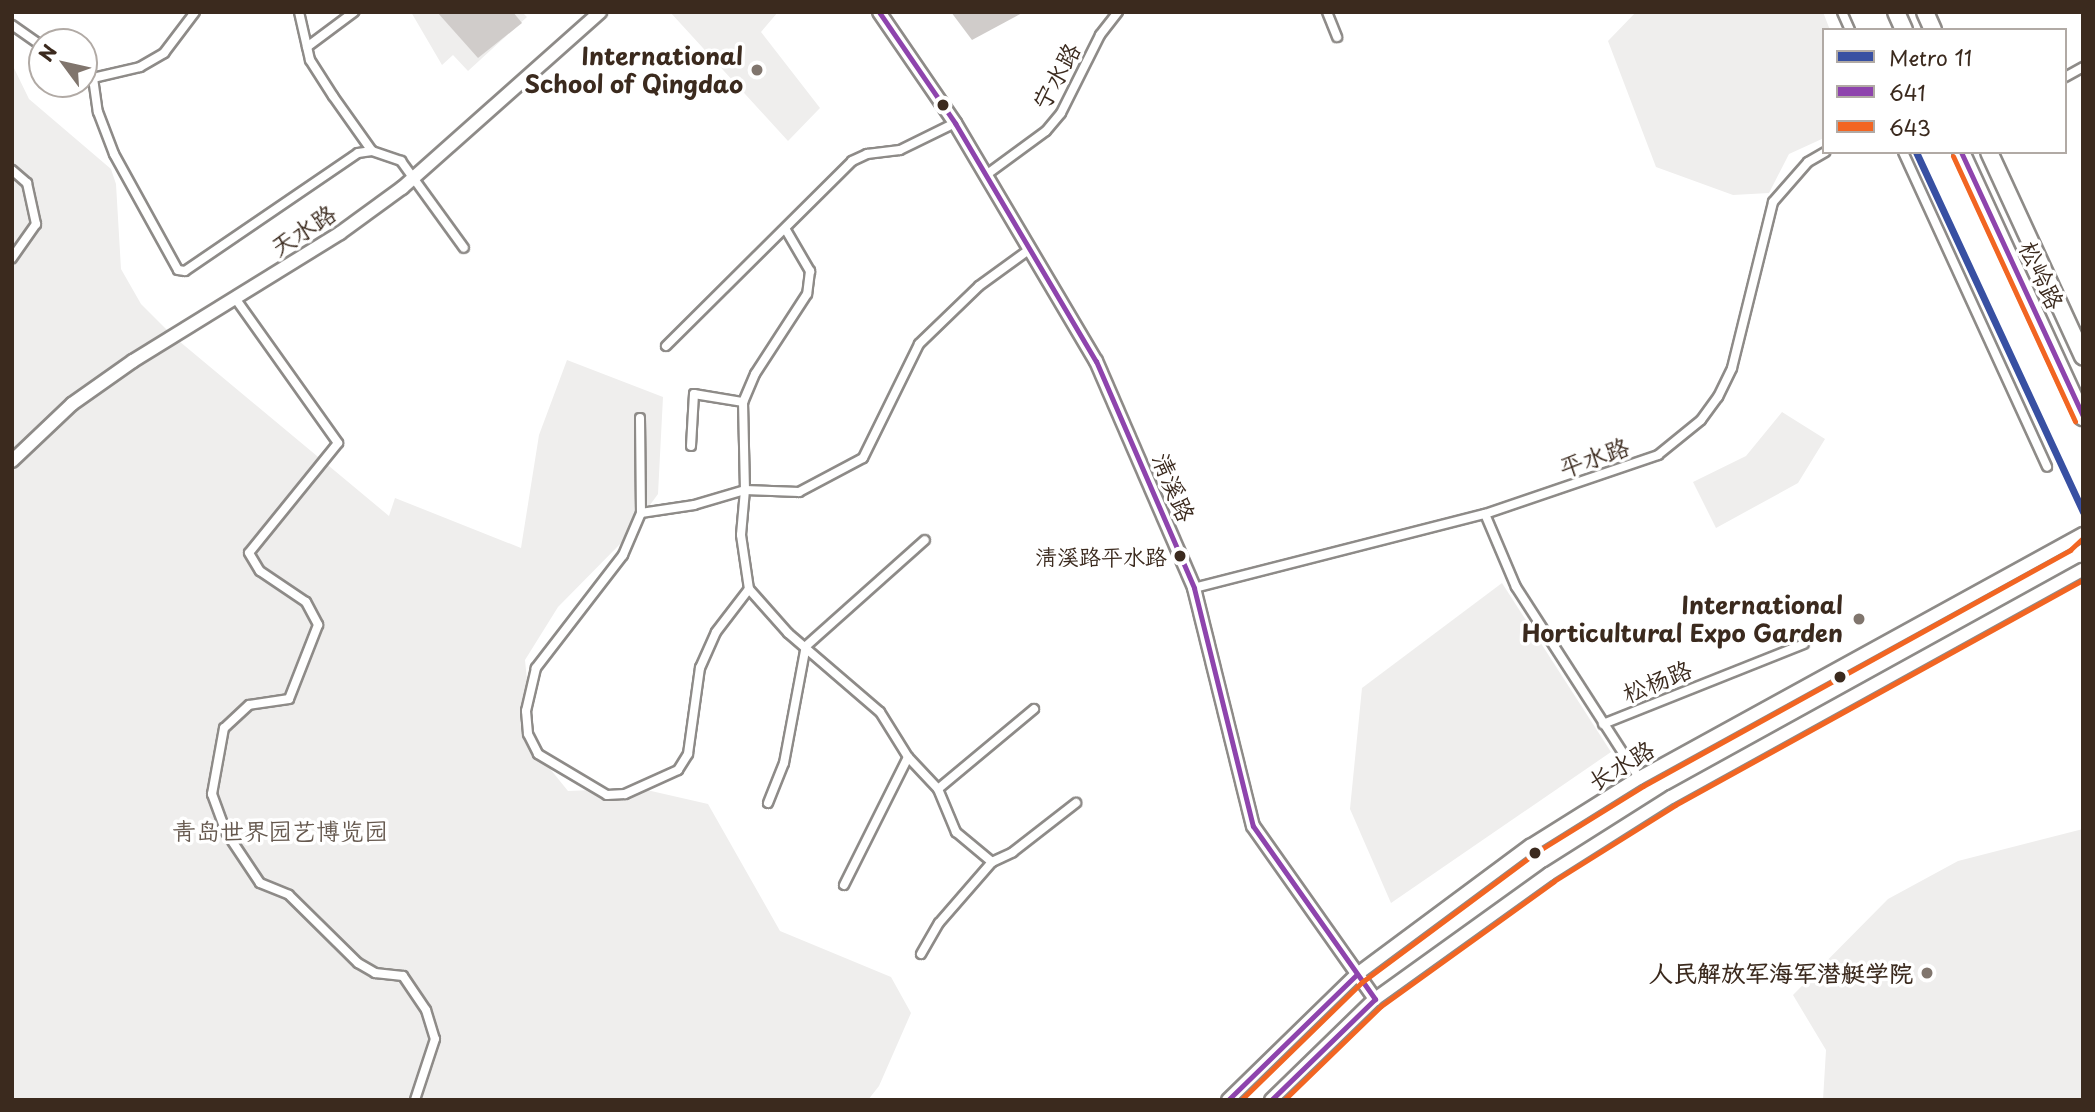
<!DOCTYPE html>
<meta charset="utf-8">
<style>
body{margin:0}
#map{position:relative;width:2095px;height:1112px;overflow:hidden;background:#fff;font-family:"Playpen Sans","LXGW WenKai TC",sans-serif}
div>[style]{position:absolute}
.built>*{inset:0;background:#efeeed}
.water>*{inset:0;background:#d0ccca}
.roads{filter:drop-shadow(2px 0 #8e8b88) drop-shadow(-2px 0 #8e8b88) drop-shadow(0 2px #8e8b88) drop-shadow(0 -2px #8e8b88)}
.street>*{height:8px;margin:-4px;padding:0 4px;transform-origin:4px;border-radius:4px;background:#fff}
.secondary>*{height:12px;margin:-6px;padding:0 6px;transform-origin:6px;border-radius:6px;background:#fff}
.highway>*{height:16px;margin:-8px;padding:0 8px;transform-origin:8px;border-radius:8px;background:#fff}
.bus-1>*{height:5px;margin:-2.5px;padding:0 2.5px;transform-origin:2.5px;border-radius:2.5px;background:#8e44ad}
.bus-2>*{height:5px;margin:-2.5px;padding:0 2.5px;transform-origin:2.5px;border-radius:2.5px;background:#f26522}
.metro-1>*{height:7px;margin:-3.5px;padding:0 3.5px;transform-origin:3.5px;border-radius:3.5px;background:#3850a2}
.dots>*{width:19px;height:19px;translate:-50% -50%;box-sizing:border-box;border:4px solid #fff;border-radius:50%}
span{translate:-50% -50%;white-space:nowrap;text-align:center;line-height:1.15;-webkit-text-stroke:7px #fff;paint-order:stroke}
.bus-label{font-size:22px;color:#3b2a1e}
.right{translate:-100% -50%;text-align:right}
.poi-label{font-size:24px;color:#3b2a1e;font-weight:700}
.street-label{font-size:24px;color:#3b2a1e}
.park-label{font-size:24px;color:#65584e}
.frame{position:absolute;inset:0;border:14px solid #3b2a1e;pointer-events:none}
.legend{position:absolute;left:1822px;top:28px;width:245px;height:126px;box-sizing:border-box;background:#fff;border:2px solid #b1aaa5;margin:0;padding:9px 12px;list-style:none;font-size:21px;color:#3b2a1e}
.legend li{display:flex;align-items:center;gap:14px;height:35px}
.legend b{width:35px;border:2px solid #b1aaa5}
.north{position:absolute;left:28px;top:28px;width:70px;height:70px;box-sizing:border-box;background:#fff;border:2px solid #b1aaa5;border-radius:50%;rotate:303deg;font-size:19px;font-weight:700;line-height:28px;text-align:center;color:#3b2a1e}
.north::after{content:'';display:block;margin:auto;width:24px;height:32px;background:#80756d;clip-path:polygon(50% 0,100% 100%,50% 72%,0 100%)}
</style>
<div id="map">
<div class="built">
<div style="clip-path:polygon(411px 12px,522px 12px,527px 17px,468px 71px,453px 55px,442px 65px)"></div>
<div style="clip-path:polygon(670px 12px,778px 12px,761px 32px,820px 108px,788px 141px)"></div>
<div style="clip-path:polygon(1636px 12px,1823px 12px,1830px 30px,1824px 30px,1824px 138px,1789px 154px,1769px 193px,1733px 195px,1656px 167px,1608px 41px)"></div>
<div style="clip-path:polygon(12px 64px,29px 99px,111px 169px,116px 184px,121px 269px,141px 304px,173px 336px,389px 516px,395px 498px,521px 548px,539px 435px,567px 360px,663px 397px,658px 494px,625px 539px,558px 607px,525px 660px,534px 749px,568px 791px,638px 788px,708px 804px,780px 931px,891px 977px,911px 1013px,879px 1086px,868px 1100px,12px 1100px)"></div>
<div style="clip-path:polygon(1782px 412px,1825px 439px,1798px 483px,1716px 528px,1693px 482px,1746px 456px)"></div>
<div style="clip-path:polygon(1502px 583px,1611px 752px,1391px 903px,1350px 809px,1362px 688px)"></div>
<div style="clip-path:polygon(2083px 829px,2083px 1100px,1823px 1100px,1826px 1050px,1793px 995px,1888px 899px,1958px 861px)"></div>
</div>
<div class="water">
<div style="clip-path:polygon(437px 12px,513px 12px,522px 23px,478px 58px)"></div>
<div style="clip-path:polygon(951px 12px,1024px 12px,972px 40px)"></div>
</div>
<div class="roads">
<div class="street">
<div style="left:299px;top:12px;width:49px;rotate:77.1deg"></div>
<div style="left:310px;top:60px;width:43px;rotate:57.4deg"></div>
<div style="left:333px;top:96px;width:67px;rotate:54.7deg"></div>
<div style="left:372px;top:151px;width:31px;rotate:19deg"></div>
<div style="left:401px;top:161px;width:107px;rotate:54.1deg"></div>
<div style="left:1327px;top:12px;width:27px;rotate:68deg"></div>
<div style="left:1842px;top:12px;width:20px;rotate:66deg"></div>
<div style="left:12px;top:25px;width:37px;rotate:35deg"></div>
<div style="left:307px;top:47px;width:59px;rotate:-36.7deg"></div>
<div style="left:84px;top:72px;width:11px;rotate:34deg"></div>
<div style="left:93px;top:78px;width:48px;rotate:-13.2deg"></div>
<div style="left:140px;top:67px;width:28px;rotate:-30deg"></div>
<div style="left:164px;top:53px;width:51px;rotate:-52.9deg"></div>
<div style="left:2065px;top:77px;width:21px;rotate:-29deg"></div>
<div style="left:93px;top:78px;width:34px;rotate:82deg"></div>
<div style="left:98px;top:112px;width:45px;rotate:69.1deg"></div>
<div style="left:114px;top:154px;width:132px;rotate:61.1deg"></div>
<div style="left:178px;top:270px;width:7px;rotate:8deg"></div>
<div style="left:185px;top:271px;width:209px;rotate:-34.3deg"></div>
<div style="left:358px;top:153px;width:14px;rotate:-8deg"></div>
<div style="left:1903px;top:152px;width:346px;rotate:65.4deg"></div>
<div style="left:12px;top:170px;width:20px;rotate:41deg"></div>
<div style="left:27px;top:183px;width:42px;rotate:77.6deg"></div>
<div style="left:36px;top:224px;width:42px;rotate:125.2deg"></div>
<div style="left:986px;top:175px;width:74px;rotate:-36.3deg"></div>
<div style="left:1046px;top:131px;width:23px;rotate:-50deg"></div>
<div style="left:1061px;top:113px;width:87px;rotate:-63.4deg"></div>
<div style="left:1100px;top:35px;width:29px;rotate:-52deg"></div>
<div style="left:786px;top:230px;width:48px;rotate:59.7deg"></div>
<div style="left:810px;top:271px;width:23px;rotate:97deg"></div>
<div style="left:807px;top:294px;width:95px;rotate:123deg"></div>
<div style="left:755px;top:374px;width:30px;rotate:113deg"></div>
<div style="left:743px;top:402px;width:88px;rotate:88.7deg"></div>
<div style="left:745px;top:490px;width:45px;rotate:95.1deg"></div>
<div style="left:741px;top:535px;width:55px;rotate:81.6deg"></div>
<div style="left:749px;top:589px;width:59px;rotate:48.4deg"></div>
<div style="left:788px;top:633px;width:121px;rotate:40.7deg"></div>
<div style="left:880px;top:712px;width:53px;rotate:58.1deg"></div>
<div style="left:908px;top:757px;width:44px;rotate:46.8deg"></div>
<div style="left:938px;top:789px;width:47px;rotate:67.3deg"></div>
<div style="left:956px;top:832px;width:47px;rotate:39.8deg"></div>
<div style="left:235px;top:298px;width:178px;rotate:54.6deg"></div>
<div style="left:338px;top:443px;width:141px;rotate:129deg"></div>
<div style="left:249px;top:553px;width:21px;rotate:59deg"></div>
<div style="left:260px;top:571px;width:55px;rotate:34deg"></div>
<div style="left:306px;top:602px;width:26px;rotate:62deg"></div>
<div style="left:318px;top:625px;width:79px;rotate:111.4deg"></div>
<div style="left:289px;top:699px;width:40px;rotate:171.5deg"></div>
<div style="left:249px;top:705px;width:34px;rotate:137deg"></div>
<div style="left:224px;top:728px;width:67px;rotate:100.3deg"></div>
<div style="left:212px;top:794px;width:40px;rotate:69.8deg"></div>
<div style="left:226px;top:832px;width:61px;rotate:56.3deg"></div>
<div style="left:260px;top:883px;width:31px;rotate:22deg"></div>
<div style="left:289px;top:895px;width:97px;rotate:44.6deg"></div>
<div style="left:358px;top:963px;width:20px;rotate:30deg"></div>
<div style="left:375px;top:973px;width:28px;rotate:6deg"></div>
<div style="left:403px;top:976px;width:41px;rotate:55.9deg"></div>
<div style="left:426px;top:1010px;width:30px;rotate:73deg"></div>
<div style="left:435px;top:1039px;width:64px;rotate:108.2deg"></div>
<div style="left:666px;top:346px;width:262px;rotate:-44.8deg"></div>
<div style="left:852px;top:161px;width:17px;rotate:-25deg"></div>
<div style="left:867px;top:154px;width:33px;rotate:-7deg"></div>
<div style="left:900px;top:150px;width:61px;rotate:-26.1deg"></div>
<div style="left:640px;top:418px;width:95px;rotate:89.4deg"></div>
<div style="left:641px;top:513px;width:46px;rotate:113.2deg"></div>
<div style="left:623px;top:555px;width:143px;rotate:127.6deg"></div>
<div style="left:536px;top:668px;width:44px;rotate:103.1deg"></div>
<div style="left:526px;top:711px;width:23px;rotate:85deg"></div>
<div style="left:528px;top:734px;width:22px;rotate:63deg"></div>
<div style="left:538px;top:754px;width:80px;rotate:30.7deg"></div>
<div style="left:607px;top:795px;width:18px;rotate:-3deg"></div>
<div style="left:625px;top:794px;width:58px;rotate:-24.4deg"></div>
<div style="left:678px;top:770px;width:19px;rotate:-58deg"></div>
<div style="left:688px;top:754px;width:87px;rotate:-82.1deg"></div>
<div style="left:700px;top:668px;width:39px;rotate:-66deg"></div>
<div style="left:716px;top:632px;width:54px;rotate:-52.5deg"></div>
<div style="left:691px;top:446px;width:52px;rotate:-86.7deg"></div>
<div style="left:694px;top:394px;width:50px;rotate:9.3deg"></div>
<div style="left:641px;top:513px;width:54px;rotate:-8.6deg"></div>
<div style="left:694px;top:505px;width:53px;rotate:-16.4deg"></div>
<div style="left:745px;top:490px;width:54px;rotate:2.1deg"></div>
<div style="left:799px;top:492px;width:72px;rotate:-28deg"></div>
<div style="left:863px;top:458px;width:127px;rotate:-63.8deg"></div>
<div style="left:919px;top:344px;width:83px;rotate:-44deg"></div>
<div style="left:979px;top:286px;width:63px;rotate:-36deg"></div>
<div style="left:1485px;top:514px;width:79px;rotate:67deg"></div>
<div style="left:1516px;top:587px;width:227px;rotate:57.2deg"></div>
<div style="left:1194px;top:588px;width:300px;rotate:-14.3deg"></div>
<div style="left:1485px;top:514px;width:183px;rotate:-18.8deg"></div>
<div style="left:1658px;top:455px;width:55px;rotate:-39.1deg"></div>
<div style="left:1701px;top:420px;width:29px;rotate:-54deg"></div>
<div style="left:1718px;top:397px;width:32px;rotate:-64deg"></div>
<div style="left:1732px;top:368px;width:171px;rotate:-76.1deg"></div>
<div style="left:1773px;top:202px;width:53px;rotate:-48.8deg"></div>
<div style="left:1808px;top:162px;width:20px;rotate:-30deg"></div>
<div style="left:1603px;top:724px;width:216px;rotate:-21.7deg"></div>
<div style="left:938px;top:789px;width:125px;rotate:-39.8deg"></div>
<div style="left:768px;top:803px;width:43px;rotate:-68.2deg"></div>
<div style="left:784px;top:763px;width:119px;rotate:-79.4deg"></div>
<div style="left:806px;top:646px;width:159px;rotate:-41.7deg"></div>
<div style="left:844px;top:885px;width:143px;rotate:-63.4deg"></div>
<div style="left:921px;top:954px;width:36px;rotate:-60deg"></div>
<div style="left:939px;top:923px;width:81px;rotate:-49deg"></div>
<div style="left:992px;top:862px;width:23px;rotate:-25deg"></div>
<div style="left:1013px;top:852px;width:80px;rotate:-37.9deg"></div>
</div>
<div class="secondary">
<div style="left:879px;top:12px;width:135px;rotate:55.6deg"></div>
<div style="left:955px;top:123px;width:277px;rotate:59.4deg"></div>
<div style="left:1096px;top:361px;width:247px;rotate:66.6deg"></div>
<div style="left:1194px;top:588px;width:245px;rotate:76.1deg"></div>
<div style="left:1253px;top:826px;width:212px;rotate:54.8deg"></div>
<div style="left:12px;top:461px;width:83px;rotate:-43.5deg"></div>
<div style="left:72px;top:404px;width:75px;rotate:-35.2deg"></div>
<div style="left:133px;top:361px;width:243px;rotate:-31.7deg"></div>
<div style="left:340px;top:233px;width:77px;rotate:-36deg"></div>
<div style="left:402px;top:188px;width:265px;rotate:-41.6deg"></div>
<div style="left:1228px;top:1100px;width:179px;rotate:-44.3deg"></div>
<div style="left:1356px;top:975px;width:217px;rotate:-36.6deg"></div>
<div style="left:1530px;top:846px;width:128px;rotate:-32deg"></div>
<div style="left:1639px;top:778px;width:507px;rotate:-28.79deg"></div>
<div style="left:1271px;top:1100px;width:145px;rotate:-44.2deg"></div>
<div style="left:1375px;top:999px;width:214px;rotate:-35.7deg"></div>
<div style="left:1549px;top:874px;width:144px;rotate:-32.3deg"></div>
<div style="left:1671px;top:797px;width:470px;rotate:-28.9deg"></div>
</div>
<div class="highway">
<div style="left:1896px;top:12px;width:20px;rotate:66deg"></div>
<div style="left:1925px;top:12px;width:20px;rotate:66deg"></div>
<div style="left:1961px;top:152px;width:292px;rotate:65.3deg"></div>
<div style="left:1989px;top:152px;width:225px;rotate:65.3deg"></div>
</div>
</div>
<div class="bus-1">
<div style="left:879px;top:12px;width:135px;rotate:55.6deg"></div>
<div style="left:955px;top:123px;width:277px;rotate:59.4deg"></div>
<div style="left:1096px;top:361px;width:247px;rotate:66.6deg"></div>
<div style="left:1194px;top:588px;width:245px;rotate:76.1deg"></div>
<div style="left:1253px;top:826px;width:212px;rotate:54.8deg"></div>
<div style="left:1375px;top:999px;width:145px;rotate:135.8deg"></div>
<div style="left:1961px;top:152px;width:291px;rotate:65.2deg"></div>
<div style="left:1228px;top:1100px;width:179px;rotate:-44.3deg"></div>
</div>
<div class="bus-2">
<div style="left:1953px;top:156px;width:292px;rotate:65.3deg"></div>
<div style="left:1241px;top:1100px;width:169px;rotate:-44.3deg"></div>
<div style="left:1362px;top:982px;width:216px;rotate:-36.7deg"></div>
<div style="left:1535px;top:853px;width:127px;rotate:-31.8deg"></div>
<div style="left:1643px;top:786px;width:488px;rotate:-28.9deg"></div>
<div style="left:2070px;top:550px;width:18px;rotate:-43deg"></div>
<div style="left:1284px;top:1100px;width:135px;rotate:-44.1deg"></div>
<div style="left:1381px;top:1006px;width:213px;rotate:-35.8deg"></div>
<div style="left:1554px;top:881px;width:143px;rotate:-32.1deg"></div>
<div style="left:1675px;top:805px;width:466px;rotate:-28.9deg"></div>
</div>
<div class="metro-1">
<div style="left:1916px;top:152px;width:397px;rotate:65.1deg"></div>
</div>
<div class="dots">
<div style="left:757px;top:70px;background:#80756d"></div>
<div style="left:943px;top:105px;background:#3b2a1e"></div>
<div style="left:1180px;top:556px;background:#3b2a1e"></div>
<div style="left:1859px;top:619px;background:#80756d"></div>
<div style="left:1840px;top:677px;background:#3b2a1e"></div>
<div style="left:1535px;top:853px;background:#3b2a1e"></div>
<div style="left:1927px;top:973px;background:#80756d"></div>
</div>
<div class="bus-label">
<span class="right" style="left:1167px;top:556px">清溪路平水路</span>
</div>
<div class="poi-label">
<span class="right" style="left:743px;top:70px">International<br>School of Qingdao</span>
<span class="right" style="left:1843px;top:619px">International<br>Horticultural Expo Garden</span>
<span class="right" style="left:1913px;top:973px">人民解放军海军潜艇学院</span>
</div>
<div class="street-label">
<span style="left:1056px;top:76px;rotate:-61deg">宁水路</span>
<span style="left:303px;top:230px;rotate:-33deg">天水路</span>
<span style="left:2042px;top:275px;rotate:65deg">松岭路</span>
<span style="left:1594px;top:457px;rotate:-19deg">平水路</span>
<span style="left:1174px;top:487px;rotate:67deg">清溪路</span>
<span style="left:1657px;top:681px;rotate:-22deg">松杨路</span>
<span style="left:1621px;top:765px;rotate:-31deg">长水路</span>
</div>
<div class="park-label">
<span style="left:280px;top:831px">青岛世界园艺博览园</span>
</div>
<div class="frame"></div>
<ul class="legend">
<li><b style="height:9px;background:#3850a2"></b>Metro 11</li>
<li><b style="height:9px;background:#8e44ad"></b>641</li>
<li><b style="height:9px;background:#f26522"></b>643</li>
</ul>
<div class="north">N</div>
</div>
